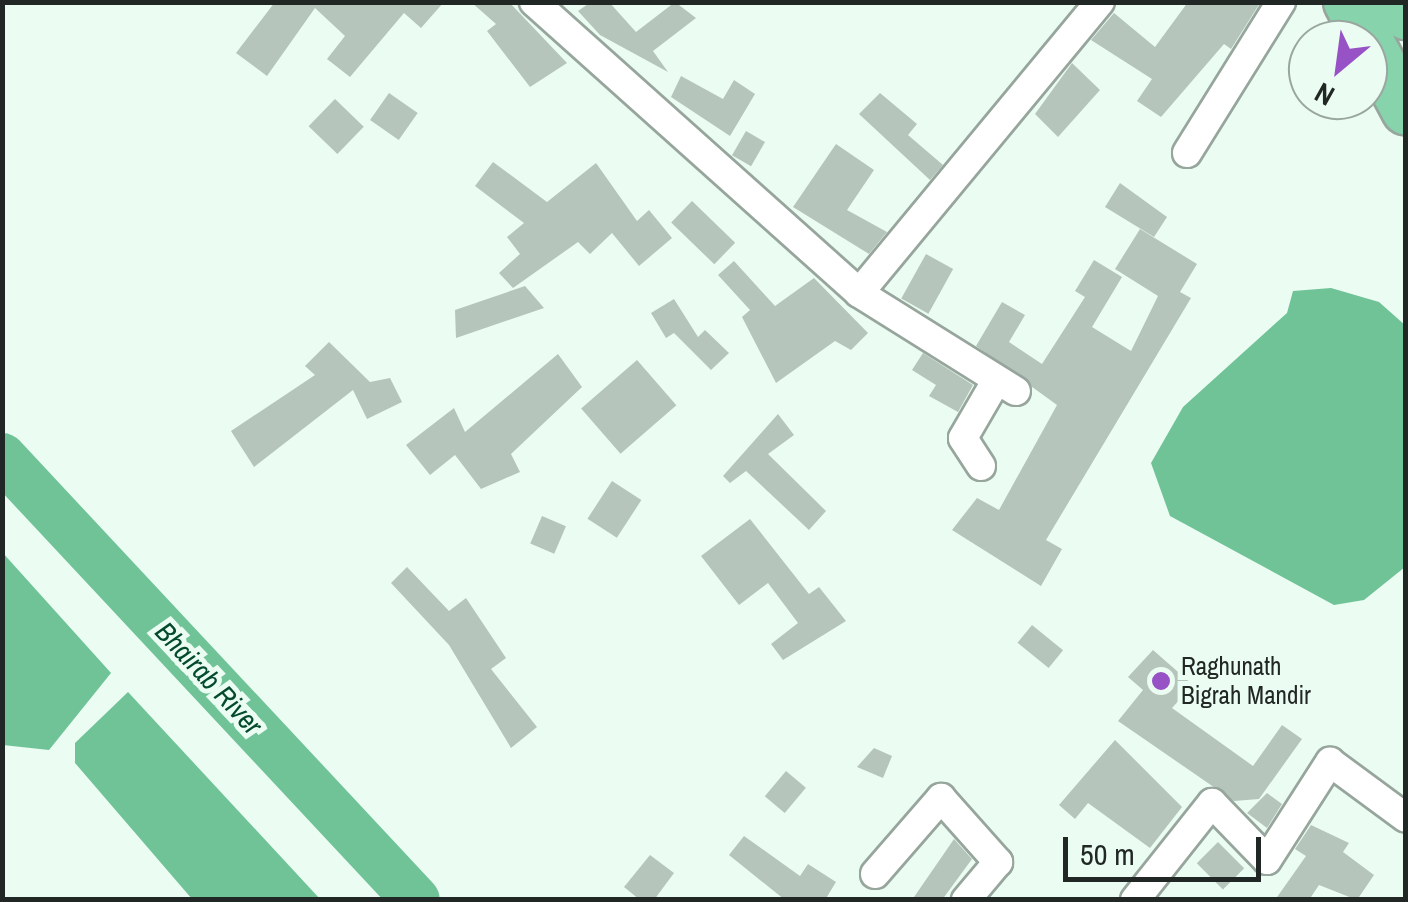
<!DOCTYPE html>
<style>
body{margin:0}
#map{position:relative;width:1408px;height:902px;overflow:hidden;background:#ebfcf2;font-family:"Archivo Narrow",sans-serif}
div>[style]{position:absolute}
.water>*{inset:0;background:#6fc397}
.river>*{height:48px;margin:-24px;padding:0 24px;transform-origin:24px;border-radius:24px;background:#6fc397}
.building>*{inset:0;background:#b5c5bc;transform-origin:0 0}
.roads{filter:drop-shadow(2px 0 #97a69d) drop-shadow(-2px 0 #97a69d) drop-shadow(0 2px #97a69d) drop-shadow(0 -2px #97a69d)}
.minor>*{height:28px;margin:-14px;padding:0 14px;transform-origin:14px;border-radius:14px;background:#fff}
.trunk>*{height:48px;margin:-24px;padding:0 24px;transform-origin:24px;border-radius:24px;background:#87d3ac}
.dots>*{width:28px;height:28px;translate:-50% -50%;box-sizing:border-box;border:5px solid #ebfcf2;border-radius:50%}
span{translate:-50% -50%;white-space:nowrap;text-align:center;line-height:1.15;-webkit-text-stroke:10px #ebfcf2;paint-order:stroke}
.poi-label{font-size:25px;color:#212724}
.left{translate:0 -50%;text-align:left}
.water-label{font-size:28px;color:#034a2e;font-style:italic}
.frame{position:absolute;inset:0;border:5px solid #212724;pointer-events:none}
.north{position:absolute;left:1288px;top:20px;width:100px;height:100px;box-sizing:border-box;background:#ebfcf2;border:2px solid #9aa7a0;border-radius:50%;rotate:209deg;font-size:28px;font-weight:700;line-height:40px;text-align:center;color:#212724}
.north::after{content:'';display:block;margin:auto;width:35px;height:45px;background:#9752c6;clip-path:polygon(50% 0,100% 100%,50% 72%,0 100%)}
.scale{position:absolute;left:1063px;top:837px;width:198px;height:45px;box-sizing:border-box;border:5px solid #212724;border-top:0;padding-left:12px;font-size:30px;line-height:35px;white-space:nowrap;color:#212724;-webkit-text-stroke:8px #ebfcf2;paint-order:stroke}
</style>
<div id="map">
<div class="water">
<div style="clip-path:polygon(1331px 288px,1379px 302px,1406px 326px,1405px 567px,1364px 600px,1334px 605px,1170px 516px,1151px 463px,1183px 407px,1287px 313px,1293px 291px)"></div>
<div style="clip-path:polygon(2px 552px,111px 673px,49px 750px,3px 745px)"></div>
<div style="clip-path:polygon(128px 692px,320px 899px,192px 899px,75px 763px,75px 743px)"></div>
</div>
<div class="river">
<div style="left:2px;top:457px;width:606px;rotate:46.94deg"></div>
</div>
<div class="building">
<div style="clip-path:polygon(275px 2px,444px 2px,421px 28px,404px 13px,350px 77px,327px 59px,345px 36px,315px 8px,267px 76px,236px 53px)"></div>
<div style="clip-path:polygon(471px 2px,509px 2px,567px 63px,530px 87px,487px 31px,496px 24px)"></div>
<div style="clip-path:polygon(591px 2px,609px 2px,636px 32px,675px 2px,696px 18px,653px 51px,668px 72px,600px 35px,578px 11px)"></div>
<div style="clip-path:polygon(1188px 2px,1260px 3px,1231px 49px,1224px 44px,1161px 117px,1137px 101px,1152px 79px,1091px 40px,1114px 13px,1155px 47px)"></div>
<div style="clip-path:polygon(1072px 63px,1100px 90px,1058px 137px,1035px 114px)"></div>
<div style="clip-path:polygon(681px 76px,723px 99px,734px 80px,755px 94px,730px 136px,671px 97px)"></div>
<div style="left:389px;top:93px;width:35px;height:33px;rotate:35deg"></div>
<div style="clip-path:polygon(880px 93px,917px 124px,908px 135px,943px 165px,930px 180px,859px 114px)"></div>
<div style="left:335px;top:99px;width:40px;height:38px;rotate:44deg"></div>
<div style="left:746px;top:131px;width:22px;height:28px;rotate:30deg"></div>
<div style="clip-path:polygon(836px 144px,874px 170px,847px 210px,887px 232px,869px 254px,793px 207px)"></div>
<div style="clip-path:polygon(493px 162px,547px 202px,596px 163px,637px 221px,649px 210px,672px 238px,639px 266px,612px 233px,590px 254px,578px 242px,513px 288px,499px 273px,520px 254px,507px 237px,524px 223px,475px 186px)"></div>
<div style="clip-path:polygon(1120px 183px,1167px 217px,1154px 237px,1105px 207px)"></div>
<div style="left:692px;top:201px;width:60px;height:30px;rotate:44deg"></div>
<div style="clip-path:polygon(1140px 229px,1197px 264px,1180px 292px,1191px 298px,1046px 540px,1062px 549px,1041px 586px,952px 530px,977px 498px,999px 510px,1057px 405px,976px 346px,1002px 302px,1025px 315px,1009px 342px,1042px 364px,1085px 297px,1075px 291px,1094px 260px,1122px 277px,1092px 327px,1131px 351px,1158px 296px,1115px 269px)"></div>
<div style="left:926px;top:254px;width:31px;height:51px;rotate:29deg"></div>
<div style="clip-path:polygon(734px 261px,775px 306px,814px 278px,868px 333px,851px 350px,835px 341px,776px 383px,742px 317px,750px 310px,718px 275px)"></div>
<div style="clip-path:polygon(525px 286px,544px 308px,456px 338px,455px 310px)"></div>
<div style="clip-path:polygon(674px 299px,698px 337px,705px 330px,729px 353px,711px 370px,674px 333px,666px 338px,651px 313px)"></div>
<div style="clip-path:polygon(329px 342px,370px 382px,390px 378px,402px 402px,367px 419px,353px 390px,254px 467px,231px 431px,315px 375px,305px 366px)"></div>
<div style="clip-path:polygon(923px 353px,973px 385px,958px 412px,929px 396px,936px 385px,912px 370px)"></div>
<div style="clip-path:polygon(558px 354px,582px 387px,511px 454px,520px 472px,481px 489px,455px 455px,430px 475px,406px 445px,454px 408px,465px 432px)"></div>
<div style="left:637px;top:360px;width:60px;height:74px;rotate:49deg"></div>
<div style="clip-path:polygon(778px 414px,794px 435px,768px 454px,826px 511px,809px 530px,746px 471px,730px 483px,723px 476px)"></div>
<div style="left:612px;top:481px;width:35px;height:45px;rotate:33deg"></div>
<div style="left:542px;top:516px;width:26px;height:30px;rotate:23deg"></div>
<div style="clip-path:polygon(750px 519px,809px 594px,819px 587px,846px 621px,783px 660px,771px 644px,798px 623px,768px 583px,739px 605px,701px 556px)"></div>
<div style="clip-path:polygon(407px 567px,449px 611px,466px 598px,506px 658px,491px 669px,537px 727px,511px 748px,449px 645px,391px 583px)"></div>
<div style="left:1032px;top:625px;width:40px;height:23px;rotate:39deg"></div>
<div style="clip-path:polygon(1153px 650px,1193px 685px,1172px 708px,1253px 766px,1282px 725px,1302px 739px,1259px 799px,1234px 801px,1118px 721px,1143px 690px,1128px 677px)"></div>
<div style="clip-path:polygon(1115px 740px,1182px 807px,1150px 848px,1088px 803px,1075px 819px,1059px 805px)"></div>
<div style="clip-path:polygon(874px 748px,892px 756px,883px 778px,857px 767px)"></div>
<div style="left:786px;top:771px;width:26px;height:33px;rotate:40deg"></div>
<div style="clip-path:polygon(1267px 793px,1282px 804px,1267px 828px,1247px 813px)"></div>
<div style="clip-path:polygon(1311px 825px,1349px 843px,1343px 852px,1374px 875px,1357px 900px,1319px 885px,1309px 900px,1275px 900px,1306px 856px,1295px 849px)"></div>
<div style="clip-path:polygon(744px 836px,800px 876px,808px 864px,836px 882px,825px 900px,785px 900px,729px 855px)"></div>
<div style="clip-path:polygon(954px 839px,972px 859px,942px 900px,912px 900px)"></div>
<div style="left:1218px;top:842px;width:37px;height:30px;rotate:45deg"></div>
<div style="clip-path:polygon(650px 855px,674px 873px,654px 900px,640px 900px,624px 887px)"></div>
</div>
<div class="roads">
<div class="minor">
<div style="left:534px;top:2px;width:436px;rotate:41.8deg"></div>
<div style="left:859px;top:293px;width:185px;rotate:32deg"></div>
<div style="left:1187px;top:153px;width:178px;rotate:-58.1deg"></div>
<div style="left:859px;top:293px;width:378px;rotate:-50.4deg"></div>
<div style="left:981px;top:466px;width:33px;rotate:-123deg"></div>
<div style="left:963px;top:438px;width:66px;rotate:-59.9deg"></div>
<div style="left:875px;top:874px;width:101px;rotate:-49deg"></div>
<div style="left:941px;top:798px;width:86px;rotate:48.3deg"></div>
<div style="left:998px;top:862px;width:50px;rotate:130.1deg"></div>
<div style="left:1135px;top:900px;width:124px;rotate:-51.6deg"></div>
<div style="left:1212px;top:803px;width:79px;rotate:46deg"></div>
<div style="left:1267px;top:860px;width:117px;rotate:-57.3deg"></div>
<div style="left:1330px;top:762px;width:94px;rotate:36.4deg"></div>
</div>
<div class="trunk">
<div style="left:1348px;top:2px;width:123px;rotate:61.8deg"></div>
<div style="left:1399px;top:2px;width:15px;rotate:62deg"></div>
</div>
</div>
<div class="dots">
<div style="left:1161px;top:681px;background:#9752c6"></div>
</div>
<div class="poi-label">
<span class="left" style="left:1181px;top:681px">Raghunath<br>Bigrah Mandir</span>
</div>
<div class="water-label">
<span style="left:209px;top:678px;rotate:47deg">Bhairab River</span>
</div>
<div class="frame"></div>
<div class="north">N</div>
<div class="scale">50 m</div>
</div>
